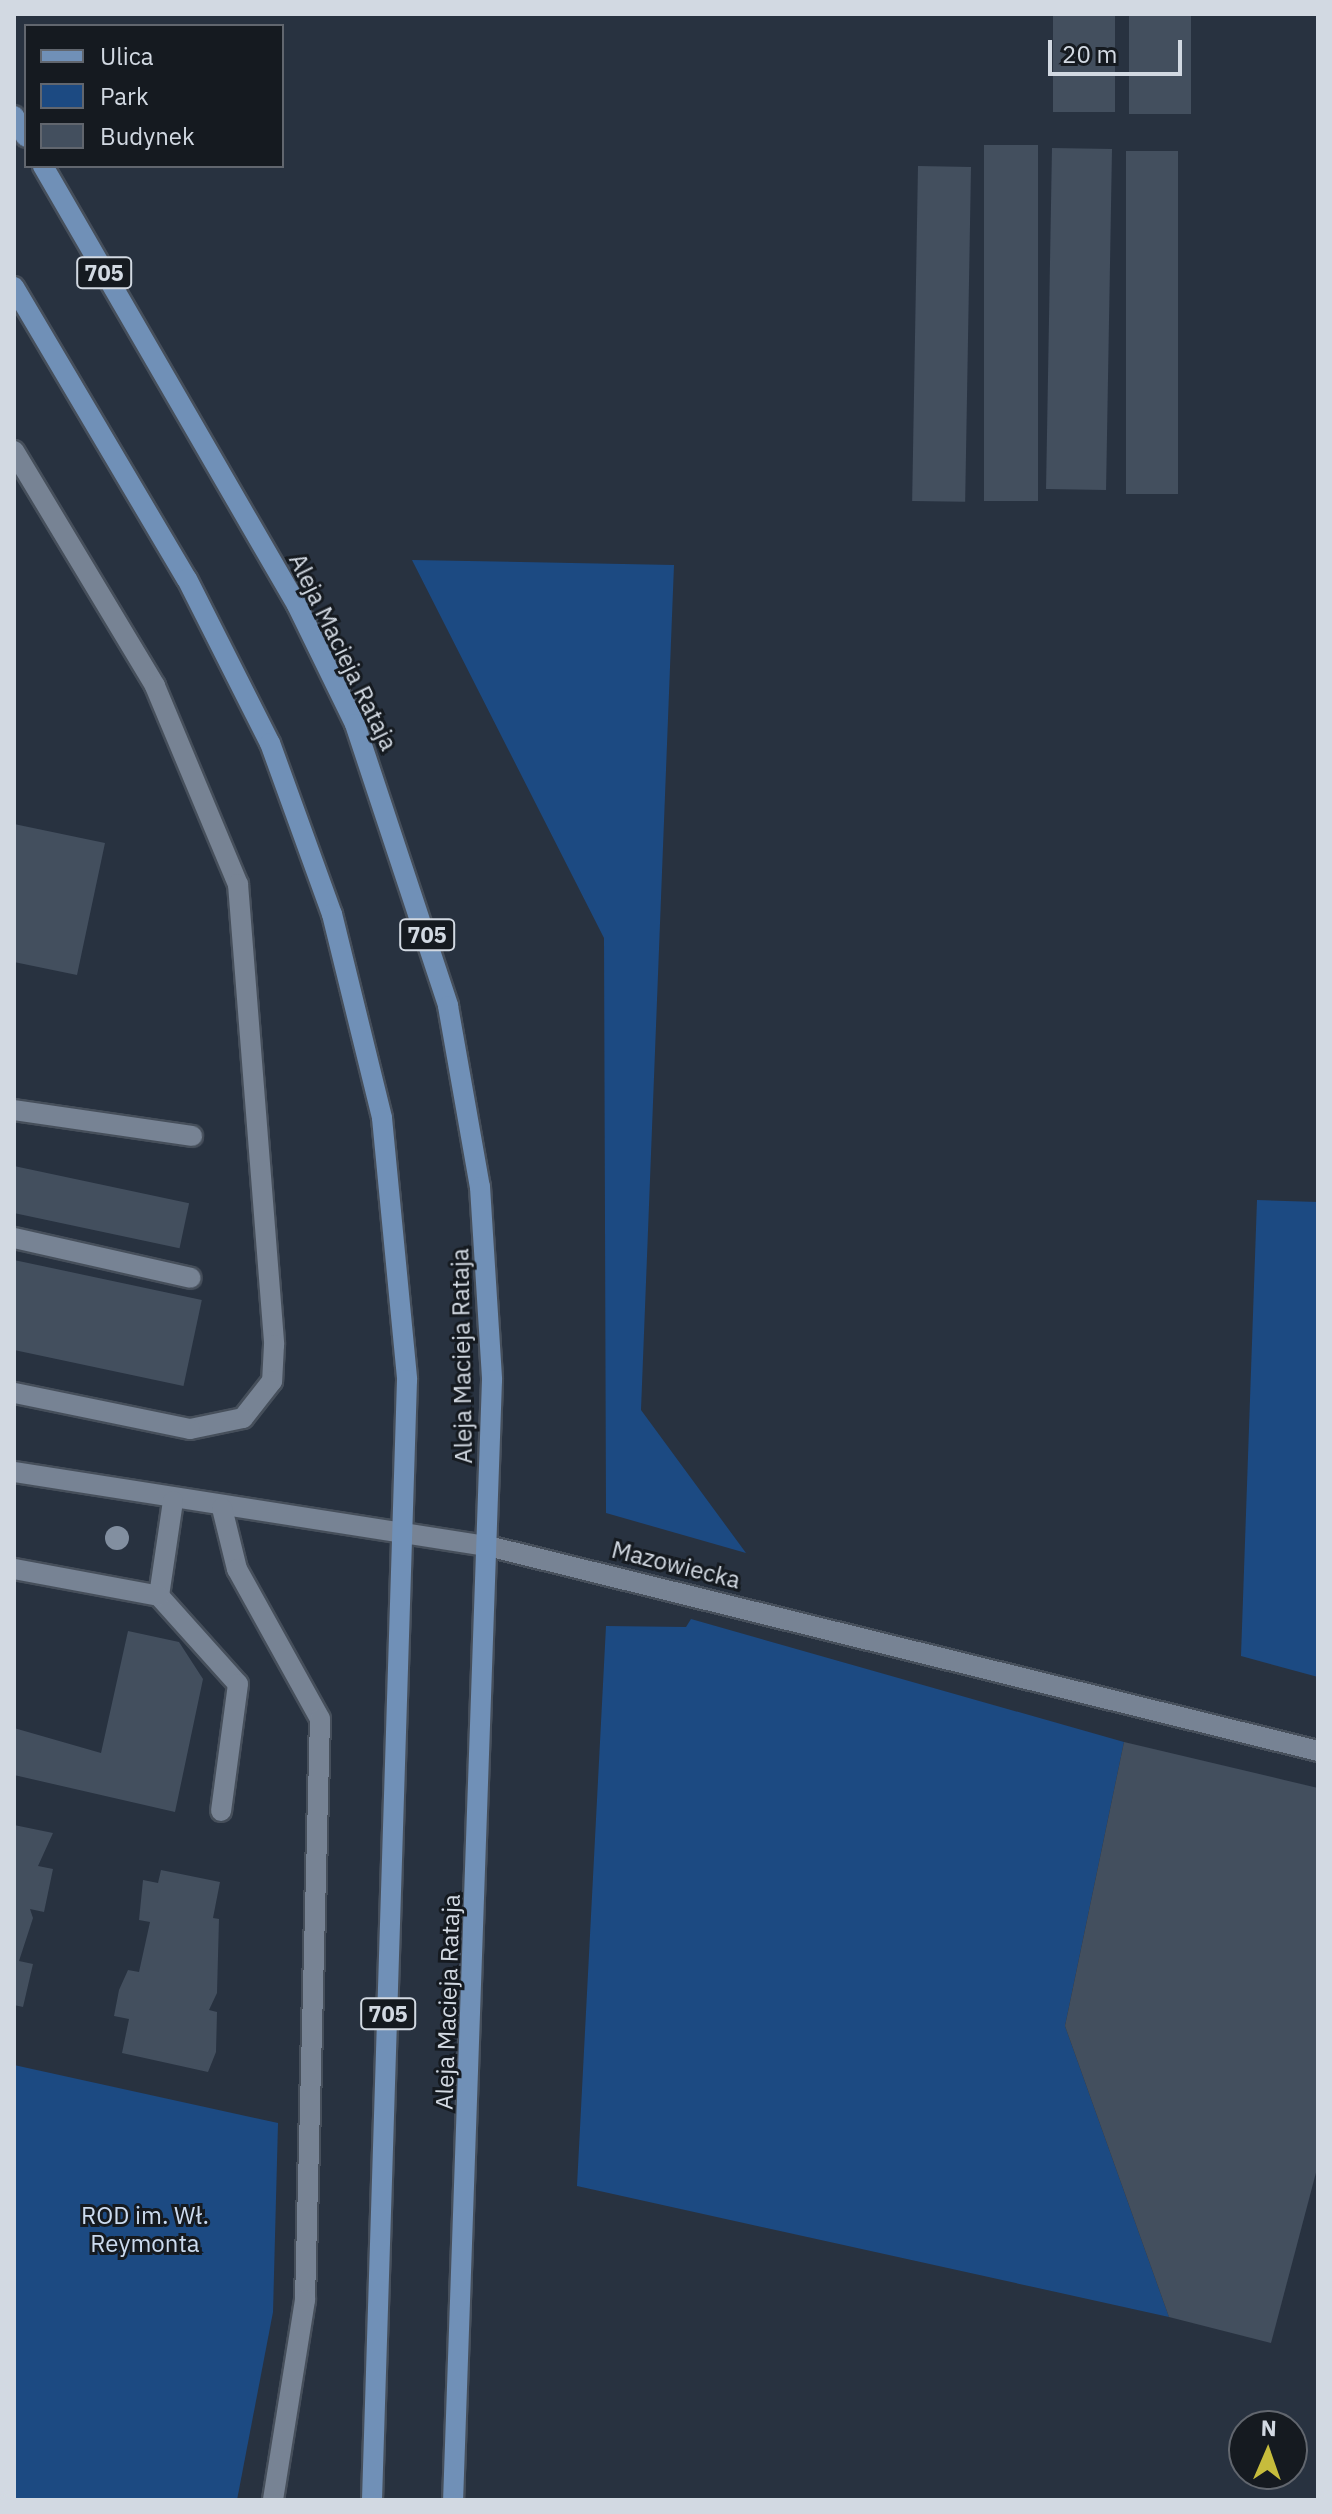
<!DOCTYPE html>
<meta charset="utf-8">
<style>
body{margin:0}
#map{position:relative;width:1332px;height:2514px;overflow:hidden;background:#283240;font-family:"IBM Plex Sans",sans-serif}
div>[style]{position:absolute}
.green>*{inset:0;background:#1c4a82}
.building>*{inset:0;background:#434f5e;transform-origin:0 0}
.roads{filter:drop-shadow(2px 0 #464f5b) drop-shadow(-2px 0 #464f5b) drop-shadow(0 2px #464f5b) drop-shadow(0 -2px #464f5b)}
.minor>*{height:20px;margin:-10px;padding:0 10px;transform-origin:10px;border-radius:10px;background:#778394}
.major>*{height:20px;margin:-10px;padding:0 10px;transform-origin:10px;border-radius:10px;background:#7090b7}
.trees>*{width:24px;height:24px;margin:-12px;border-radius:50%;background:#828fa0}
span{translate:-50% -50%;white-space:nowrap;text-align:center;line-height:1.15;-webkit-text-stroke:6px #151a20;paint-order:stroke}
.shield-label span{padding:2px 6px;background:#151a20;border:2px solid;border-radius:6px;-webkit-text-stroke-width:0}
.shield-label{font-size:22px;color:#d2d9e2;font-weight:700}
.street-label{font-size:24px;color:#d2d9e2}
.park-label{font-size:24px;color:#ccdbef}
.frame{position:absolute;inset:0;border:16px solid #d2d9e2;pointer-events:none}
.legend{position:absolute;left:24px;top:24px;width:260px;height:144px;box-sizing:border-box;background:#151a20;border:2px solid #61666e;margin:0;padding:10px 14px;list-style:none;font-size:24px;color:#d2d9e2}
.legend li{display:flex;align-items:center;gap:16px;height:40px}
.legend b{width:40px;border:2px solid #61666e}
.north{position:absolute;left:1228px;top:2410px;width:80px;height:80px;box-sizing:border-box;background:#151a20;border:2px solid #61666e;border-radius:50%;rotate:2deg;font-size:22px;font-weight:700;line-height:32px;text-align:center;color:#d2d9e2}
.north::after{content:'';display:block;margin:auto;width:28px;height:36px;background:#c6bc3c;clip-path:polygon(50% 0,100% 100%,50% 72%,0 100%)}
.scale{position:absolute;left:1048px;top:40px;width:134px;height:36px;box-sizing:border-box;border:4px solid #d2d9e2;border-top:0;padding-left:10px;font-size:24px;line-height:28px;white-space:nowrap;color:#d2d9e2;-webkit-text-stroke:6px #151a20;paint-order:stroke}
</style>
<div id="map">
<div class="green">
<div style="clip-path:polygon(412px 560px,674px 565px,641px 1410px,746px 1553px,606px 1513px,604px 938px)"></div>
<div style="clip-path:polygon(1257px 1200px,1318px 1202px,1318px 1677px,1241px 1656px)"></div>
<div style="clip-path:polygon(691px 1619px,1124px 1742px,1065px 2026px,1169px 2317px,577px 2186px,606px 1626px,686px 1627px)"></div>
<div style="clip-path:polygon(14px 2065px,278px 2123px,273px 2312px,237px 2500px,14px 2500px)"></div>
</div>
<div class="building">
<div style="left:1053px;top:14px;width:62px;height:98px"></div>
<div style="left:1129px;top:14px;width:62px;height:100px"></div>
<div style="left:984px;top:145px;width:54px;height:356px"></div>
<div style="left:1052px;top:148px;width:60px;height:341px;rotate:1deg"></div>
<div style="left:1126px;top:151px;width:52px;height:343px"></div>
<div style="left:918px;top:166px;width:53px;height:335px;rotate:1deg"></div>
<div style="clip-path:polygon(14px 824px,105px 843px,77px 975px,14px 962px)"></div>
<div style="left:14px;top:1166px;width:179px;height:46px;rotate:12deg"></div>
<div style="left:14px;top:1260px;width:192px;height:88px;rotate:12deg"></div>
<div style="clip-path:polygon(128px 1631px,179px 1642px,203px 1679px,175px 1812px,14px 1775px,14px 1728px,101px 1753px)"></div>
<div style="clip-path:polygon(1124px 1742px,1318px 1788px,1318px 2165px,1271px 2343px,1169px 2317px,1065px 2026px)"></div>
<div style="clip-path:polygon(14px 1825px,53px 1833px,38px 1866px,53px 1869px,44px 1912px,30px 1909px,33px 1918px,19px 1961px,33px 1964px,23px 2007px,14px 2005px)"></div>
<div style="clip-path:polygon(161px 1870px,220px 1882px,213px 1918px,219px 1919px,217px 1993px,209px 2010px,217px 2012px,216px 2052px,208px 2072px,122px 2053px,129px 2019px,114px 2016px,119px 1990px,128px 1970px,139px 1972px,150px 1922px,139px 1920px,143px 1880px,158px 1883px)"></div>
</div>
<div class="roads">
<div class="minor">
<div style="left:14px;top:451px;width:274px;rotate:59deg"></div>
<div style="left:155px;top:686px;width:215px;rotate:67.3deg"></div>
<div style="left:238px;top:884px;width:462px;rotate:85.5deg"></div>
<div style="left:274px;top:1345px;width:36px;rotate:93deg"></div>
<div style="left:272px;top:1381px;width:47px;rotate:128.1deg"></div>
<div style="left:243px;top:1418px;width:54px;rotate:168.3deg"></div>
<div style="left:190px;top:1429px;width:180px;rotate:-168.4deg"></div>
<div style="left:14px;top:1110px;width:180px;rotate:8.3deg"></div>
<div style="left:14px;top:1238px;width:181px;rotate:12.7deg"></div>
<div style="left:14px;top:1472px;width:480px;rotate:8.9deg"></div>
<div style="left:488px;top:1546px;width:855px;rotate:13.87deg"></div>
<div style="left:173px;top:1501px;width:96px;rotate:98.4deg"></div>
<div style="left:159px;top:1596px;width:118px;rotate:48.1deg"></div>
<div style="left:238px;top:1684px;width:128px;rotate:97.6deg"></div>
<div style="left:222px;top:1508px;width:63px;rotate:76.2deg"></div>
<div style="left:237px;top:1569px;width:171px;rotate:61deg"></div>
<div style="left:320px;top:1719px;width:581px;rotate:91.48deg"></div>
<div style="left:305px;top:2300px;width:203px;rotate:99.1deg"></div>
<div style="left:14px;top:1569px;width:147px;rotate:10.5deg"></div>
</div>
<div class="major">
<div style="left:14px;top:116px;width:24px;rotate:60deg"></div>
<div style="left:43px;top:166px;width:507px;rotate:59.95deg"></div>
<div style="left:297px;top:605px;width:132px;rotate:64deg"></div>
<div style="left:355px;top:724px;width:297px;rotate:71.7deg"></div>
<div style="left:448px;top:1006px;width:184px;rotate:80deg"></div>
<div style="left:480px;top:1187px;width:193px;rotate:86.4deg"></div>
<div style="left:492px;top:1380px;width:1121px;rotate:91.99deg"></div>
<div style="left:14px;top:287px;width:339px;rotate:59.4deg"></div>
<div style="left:187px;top:579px;width:184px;rotate:63.2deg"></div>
<div style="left:270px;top:743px;width:182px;rotate:70.1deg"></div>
<div style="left:332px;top:914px;width:210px;rotate:76.2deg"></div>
<div style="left:382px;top:1118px;width:263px;rotate:84.5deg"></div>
<div style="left:407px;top:1380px;width:1121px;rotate:91.79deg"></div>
</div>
</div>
<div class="trees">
<div style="left:117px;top:1538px"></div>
</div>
<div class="shield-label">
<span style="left:104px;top:273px">705</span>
<span style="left:427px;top:935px">705</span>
<span style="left:388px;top:2014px">705</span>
</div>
<div class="street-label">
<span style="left:343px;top:652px;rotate:64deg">Aleja Macieja Rataja</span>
<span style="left:462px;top:1356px;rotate:-91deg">Aleja Macieja Rataja</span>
<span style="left:676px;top:1565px;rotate:14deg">Mazowiecka</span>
<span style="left:448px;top:2002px;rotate:-88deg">Aleja Macieja Rataja</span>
</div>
<div class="park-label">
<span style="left:145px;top:2230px">ROD im. Wł.<br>Reymonta</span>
</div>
<div class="frame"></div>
<ul class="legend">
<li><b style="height:10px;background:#7090b7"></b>Ulica</li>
<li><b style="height:22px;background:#1c4a82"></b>Park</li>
<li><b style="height:22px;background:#434f5e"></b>Budynek</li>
</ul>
<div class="north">N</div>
<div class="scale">20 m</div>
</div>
